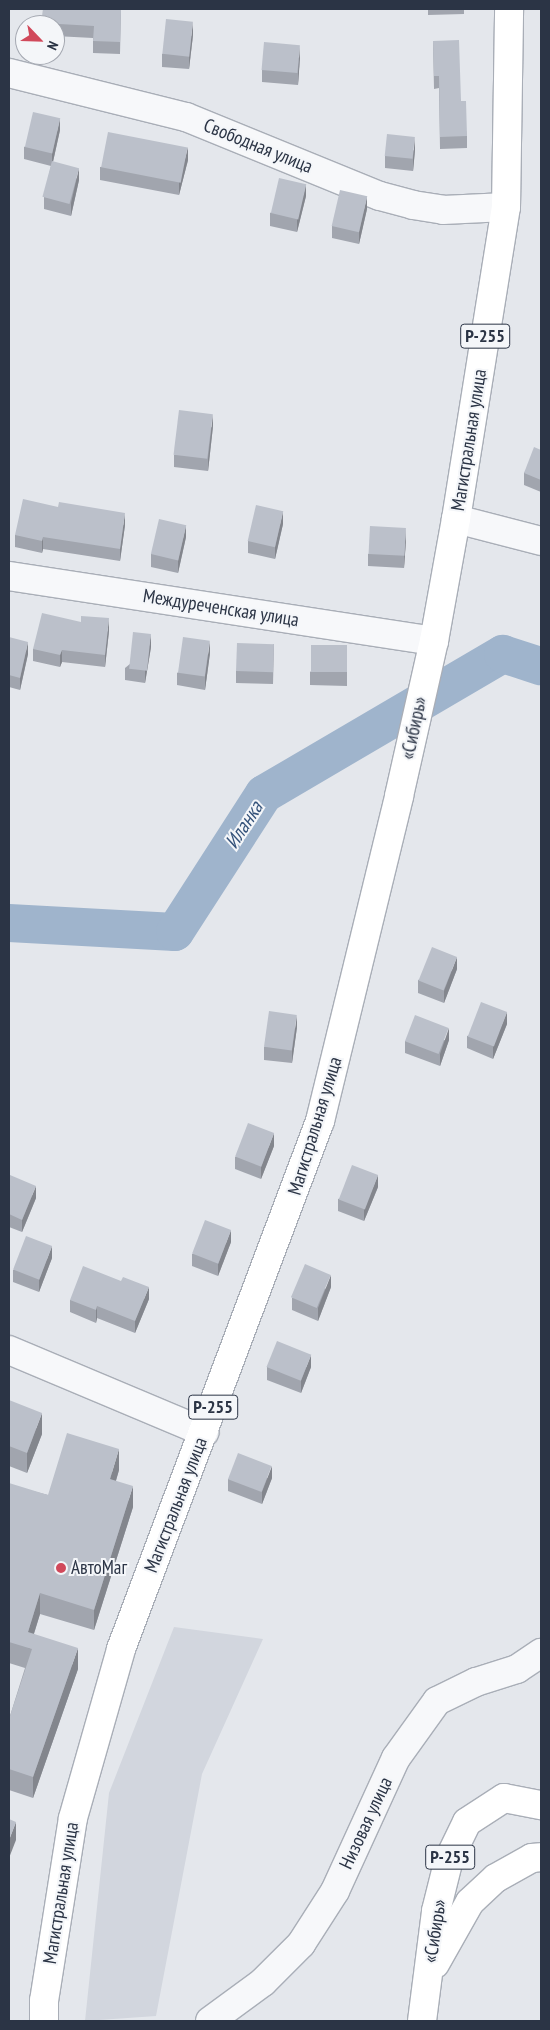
<!DOCTYPE html>
<meta charset="utf-8">
<style>
body{margin:0}
#map{position:relative;width:550px;height:2030px;overflow:hidden;background:#e4e7ec;font-family:"PT Sans Narrow",sans-serif}
div>[style]{position:absolute}
.built>*{inset:0;background:#d2d6de}
.river>*{height:38px;margin:-19px;padding:0 19px;transform-origin:19px;border-radius:19px;background:#9fb4cc}
.roads{filter:drop-shadow(1px 0 #a9aeb7) drop-shadow(-1px 0 #a9aeb7) drop-shadow(0 1px #a9aeb7) drop-shadow(0 -1px #a9aeb7)}
.minor>*{height:28px;margin:-14px;padding:0 14px;transform-origin:14px;border-radius:14px;background:#f7f8fa}
.major>*{height:28px;margin:-14px;padding:0 14px;transform-origin:14px;border-radius:14px;background:#fff}
.wall>*{inset:0;background:#a1a5ae}
.shaded-wall>*{inset:0;background:#83868d}
.building>*{inset:0;background:#bbc0ca;transform-origin:0 0}
.dots>*{width:14px;height:14px;translate:-50% -50%;box-sizing:border-box;border:2px solid #f4f6f9;border-radius:50%}
span{translate:-50% -50%;white-space:nowrap;text-align:center;line-height:1.15;-webkit-text-stroke:4px #f4f6f9;paint-order:stroke}
.shield-label span{padding:1px 4px;background:#f4f6f9;border:1px solid;border-radius:4px;-webkit-text-stroke-width:0}
.shield-label{font-size:18px;color:#2b3445;font-weight:700}
.street-label{font-size:19px;color:#2b3445}
.poi-label{font-size:19px;color:#2b3445}
.left{translate:0 -50%;text-align:left}
.water-label{font-size:20px;color:#34527a;font-style:italic}
.frame{position:absolute;inset:0;border:10px solid #2b3445;pointer-events:none}
.north{position:absolute;left:15px;top:15px;width:50px;height:50px;box-sizing:border-box;background:#f4f6f9;border:1px solid #a4a8b1;border-radius:50%;rotate:114deg;font-size:14px;font-weight:700;line-height:20px;text-align:center;color:#2b3445}
.north::after{content:'';display:block;margin:auto;width:18px;height:22px;background:#d1495b;clip-path:polygon(50% 0,100% 100%,50% 72%,0 100%)}
</style>
<div id="map">
<div class="built">
<div style="clip-path:polygon(174px 1627px,263px 1639px,202px 1774px,156px 2016px,85px 2021px,109px 1793px)"></div>
</div>
<div class="river">
<div style="left:9px;top:923px;width:166px;rotate:3.1deg"></div>
<div style="left:175px;top:932px;width:164px;rotate:-57.2deg"></div>
<div style="left:264px;top:794px;width:277px;rotate:-30.4deg"></div>
<div style="left:503px;top:654px;width:40px;rotate:18deg"></div>
</div>
<div class="roads">
<div class="minor">
<div style="left:9px;top:73px;width:182px;rotate:14deg"></div>
<div style="left:186px;top:117px;width:209px;rotate:22.2deg"></div>
<div style="left:380px;top:196px;width:34px;rotate:15deg"></div>
<div style="left:413px;top:205px;width:30px;rotate:9deg"></div>
<div style="left:443px;top:210px;width:63px;rotate:-2.7deg"></div>
<div style="left:456px;top:519px;width:88px;rotate:14.5deg"></div>
<div style="left:9px;top:576px;width:430px;rotate:8.7deg"></div>
<div style="left:9px;top:1350px;width:212px;rotate:22.8deg"></div>
<div style="left:210px;top:2021px;width:66px;rotate:-36.3deg"></div>
<div style="left:263px;top:1982px;width:54px;rotate:-45deg"></div>
<div style="left:301px;top:1944px;width:63px;rotate:-57.3deg"></div>
<div style="left:335px;top:1891px;width:146px;rotate:-65.4deg"></div>
<div style="left:396px;top:1758px;width:70px;rotate:-54.3deg"></div>
<div style="left:437px;top:1701px;width:43px;rotate:-26deg"></div>
<div style="left:476px;top:1682px;width:43px;rotate:-17.6deg"></div>
<div style="left:517px;top:1669px;width:29px;rotate:-34deg"></div>
</div>
<div class="major">
<div style="left:435px;top:1964px;width:71px;rotate:-60.6deg"></div>
<div style="left:470px;top:1902px;width:35px;rotate:-43deg"></div>
<div style="left:496px;top:1878px;width:41px;rotate:-29.1deg"></div>
<div style="left:532px;top:1858px;width:9px;rotate:-6deg"></div>
<div style="left:44px;top:2021px;width:20px;rotate:-90deg"></div>
<div style="left:44px;top:2001px;width:185px;rotate:-81deg"></div>
<div style="left:73px;top:1818px;width:176px;rotate:-74.1deg"></div>
<div style="left:121px;top:1649px;width:564px;rotate:-69.35deg"></div>
<div style="left:320px;top:1121px;width:334px;rotate:-76.3deg"></div>
<div style="left:399px;top:796px;width:159px;rotate:-77.3deg"></div>
<div style="left:434px;top:641px;width:124px;rotate:-79.8deg"></div>
<div style="left:456px;top:519px;width:316px;rotate:-80.9deg"></div>
<div style="left:506px;top:207px;width:198px;rotate:-89.1deg"></div>
<div style="left:422px;top:2021px;width:111px;rotate:-82.7deg"></div>
<div style="left:436px;top:1911px;width:54px;rotate:-76deg"></div>
<div style="left:449px;top:1859px;width:41px;rotate:-64.1deg"></div>
<div style="left:467px;top:1822px;width:44px;rotate:-33deg"></div>
<div style="left:504px;top:1798px;width:38px;rotate:11deg"></div>
</div>
</div>
<div class="wall">
<div style="clip-path:polygon(43px 9px,121px 9px,120px 54px,93px 53px,93px 38px,55px 36px,55px 25px,42px 25px)"></div>
<div style="clip-path:polygon(428px 9px,464px 9px,464px 14px,428px 15px)"></div>
<div style="clip-path:polygon(193px 35px,189px 69px,162px 67px,162px 54px)"></div>
<div style="clip-path:polygon(433px 41px,461px 101px,467px 136px,467px 148px,440px 149px,439px 88px,434px 89px)"></div>
<div style="clip-path:polygon(300px 57px,298px 85px,262px 82px,262px 70px)"></div>
<div style="clip-path:polygon(60px 130px,53px 162px,79px 180px,71px 216px,44px 209px,44px 197px,51px 166px,24px 159px,24px 147px)"></div>
<div style="clip-path:polygon(415px 150px,413px 171px,385px 168px,385px 156px)"></div>
<div style="clip-path:polygon(188px 160px,179px 195px,100px 180px,100px 167px)"></div>
<div style="clip-path:polygon(306px 196px,297px 232px,270px 226px,270px 213px)"></div>
<div style="clip-path:polygon(367px 209px,359px 244px,332px 238px,332px 226px)"></div>
<div style="clip-path:polygon(213px 426px,208px 471px,174px 467px,174px 455px)"></div>
<div style="clip-path:polygon(541px 450px,541px 492px,524px 485px,524px 473px)"></div>
<div style="clip-path:polygon(283px 524px,275px 559px,248px 553px,248px 541px)"></div>
<div style="clip-path:polygon(125px 525px,120px 561px,43px 549px,42px 553px,15px 547px,15px 535px)"></div>
<div style="clip-path:polygon(186px 537px,178px 573px,151px 567px,151px 554px)"></div>
<div style="clip-path:polygon(406px 540px,404px 568px,368px 566px,368px 554px)"></div>
<div style="clip-path:polygon(109px 631px,105px 667px,62px 662px,60px 667px,33px 661px,33px 649px)"></div>
<div style="clip-path:polygon(9px 637px,28px 654px,20px 690px,9px 687px)"></div>
<div style="clip-path:polygon(274px 644px,273px 684px,236px 683px,236px 671px)"></div>
<div style="clip-path:polygon(347px 645px,347px 686px,310px 685px,310px 672px)"></div>
<div style="clip-path:polygon(151px 647px,145px 683px,125px 680px,125px 668px)"></div>
<div style="clip-path:polygon(210px 653px,205px 690px,177px 685px,177px 673px)"></div>
<div style="clip-path:polygon(457px 969px,444px 1003px,418px 993px,418px 980px)"></div>
<div style="clip-path:polygon(507px 1024px,493px 1059px,467px 1048px,467px 1036px)"></div>
<div style="clip-path:polygon(297px 1027px,292px 1063px,264px 1060px,264px 1047px)"></div>
<div style="clip-path:polygon(449px 1040px,440px 1066px,405px 1053px,405px 1041px)"></div>
<div style="clip-path:polygon(274px 1146px,261px 1179px,235px 1169px,235px 1157px)"></div>
<div style="clip-path:polygon(9px 1178px,36px 1198px,22px 1232px,9px 1227px)"></div>
<div style="clip-path:polygon(378px 1187px,364px 1221px,338px 1211px,338px 1199px)"></div>
<div style="clip-path:polygon(231px 1242px,218px 1276px,192px 1266px,192px 1254px)"></div>
<div style="clip-path:polygon(52px 1258px,39px 1292px,13px 1282px,13px 1270px)"></div>
<div style="clip-path:polygon(331px 1287px,318px 1321px,292px 1310px,292px 1298px)"></div>
<div style="clip-path:polygon(149px 1299px,135px 1333px,97px 1318px,96px 1323px,70px 1312px,70px 1300px)"></div>
<div style="clip-path:polygon(267px 1367px,311px 1367px,301px 1393px,267px 1380px)"></div>
<div style="clip-path:polygon(9px 1400px,42px 1434px,27px 1473px,9px 1466px)"></div>
<div style="clip-path:polygon(119px 1470px,116px 1481px,133px 1507px,94px 1630px,40px 1614px,34px 1634px,78px 1669px,33px 1798px,9px 1790px,9px 1719px,25px 1668px,9px 1663px,9px 1485px,48px 1495px)"></div>
<div style="clip-path:polygon(272px 1478px,262px 1504px,228px 1491px,228px 1479px)"></div>
</div>
<div class="shaded-wall">
<div style="clip-path:polygon(193px 22px,193px 35px,189px 69px,189px 57px)"></div>
<div style="clip-path:polygon(300px 45px,300px 57px,298px 85px,298px 73px)"></div>
<div style="clip-path:polygon(60px 118px,60px 130px,52px 166px,52px 154px)"></div>
<div style="clip-path:polygon(415px 137px,415px 150px,413px 171px,413px 159px)"></div>
<div style="clip-path:polygon(188px 147px,188px 160px,179px 195px,179px 183px)"></div>
<div style="clip-path:polygon(79px 168px,79px 180px,71px 216px,71px 203px)"></div>
<div style="clip-path:polygon(306px 184px,306px 196px,297px 232px,297px 220px)"></div>
<div style="clip-path:polygon(367px 196px,367px 209px,359px 244px,359px 232px)"></div>
<div style="clip-path:polygon(213px 414px,213px 426px,208px 471px,208px 459px)"></div>
<div style="clip-path:polygon(283px 511px,283px 524px,275px 559px,275px 547px)"></div>
<div style="clip-path:polygon(125px 513px,125px 525px,120px 561px,120px 549px)"></div>
<div style="clip-path:polygon(186px 525px,186px 537px,178px 573px,178px 561px)"></div>
<div style="clip-path:polygon(406px 528px,406px 540px,404px 568px,404px 556px)"></div>
<div style="clip-path:polygon(43px 537px,43px 549px,42px 553px,42px 541px)"></div>
<div style="clip-path:polygon(109px 618px,109px 631px,105px 667px,105px 655px)"></div>
<div style="clip-path:polygon(151px 634px,151px 647px,145px 683px,145px 671px)"></div>
<div style="clip-path:polygon(210px 641px,210px 653px,205px 690px,205px 677px)"></div>
<div style="clip-path:polygon(28px 642px,28px 654px,20px 690px,20px 678px)"></div>
<div style="clip-path:polygon(62px 650px,62px 662px,60px 667px,60px 655px)"></div>
<div style="clip-path:polygon(457px 957px,457px 969px,444px 1003px,444px 991px)"></div>
<div style="clip-path:polygon(507px 1012px,507px 1024px,493px 1059px,493px 1046px)"></div>
<div style="clip-path:polygon(297px 1015px,297px 1027px,292px 1063px,292px 1051px)"></div>
<div style="clip-path:polygon(449px 1028px,449px 1040px,440px 1066px,440px 1054px)"></div>
<div style="clip-path:polygon(274px 1133px,274px 1146px,261px 1179px,261px 1167px)"></div>
<div style="clip-path:polygon(378px 1175px,378px 1187px,364px 1221px,364px 1209px)"></div>
<div style="clip-path:polygon(36px 1186px,36px 1198px,22px 1232px,22px 1220px)"></div>
<div style="clip-path:polygon(231px 1230px,231px 1242px,218px 1276px,218px 1264px)"></div>
<div style="clip-path:polygon(52px 1246px,52px 1258px,39px 1292px,39px 1280px)"></div>
<div style="clip-path:polygon(331px 1275px,331px 1287px,318px 1321px,318px 1308px)"></div>
<div style="clip-path:polygon(149px 1287px,149px 1299px,135px 1333px,135px 1321px)"></div>
<div style="clip-path:polygon(97px 1306px,97px 1318px,96px 1323px,96px 1310px)"></div>
<div style="clip-path:polygon(311px 1355px,311px 1367px,301px 1393px,301px 1381px)"></div>
<div style="clip-path:polygon(42px 1413px,42px 1434px,27px 1473px,27px 1453px)"></div>
<div style="clip-path:polygon(119px 1449px,119px 1470px,110px 1500px,110px 1479px)"></div>
<div style="clip-path:polygon(272px 1466px,272px 1478px,262px 1504px,262px 1492px)"></div>
<div style="clip-path:polygon(133px 1486px,133px 1507px,94px 1630px,94px 1610px)"></div>
<div style="clip-path:polygon(40px 1593px,40px 1614px,29px 1649px,28px 1632px)"></div>
<div style="clip-path:polygon(78px 1648px,78px 1669px,33px 1798px,33px 1777px)"></div>
<div style="clip-path:polygon(16px 1822px,16px 1840px,9px 1858px,9px 1840px)"></div>
</div>
<div class="building">
<div style="clip-path:polygon(43px 9px,121px 9px,120px 42px,93px 41px,94px 26px,42px 23px)"></div>
<div style="left:166px;top:19px;width:27px;height:35px;rotate:6deg"></div>
<div style="clip-path:polygon(459px 40px,461px 101px,466px 101px,467px 136px,440px 137px,439px 76px,434px 76px,433px 41px)"></div>
<div style="left:264px;top:42px;width:36px;height:28px;rotate:5deg"></div>
<div style="left:33px;top:112px;width:28px;height:36px;rotate:13deg"></div>
<div style="left:108px;top:132px;width:81px;height:36px;rotate:11deg"></div>
<div style="left:387px;top:134px;width:28px;height:22px;rotate:6deg"></div>
<div style="left:52px;top:161px;width:28px;height:37px;rotate:15deg"></div>
<div style="left:279px;top:178px;width:28px;height:36px;rotate:13deg"></div>
<div style="left:340px;top:190px;width:28px;height:37px;rotate:13deg"></div>
<div style="left:179px;top:410px;width:34px;height:45px;rotate:7deg"></div>
<div style="clip-path:polygon(534px 447px,541px 450px,541px 480px,524px 473px)"></div>
<div style="clip-path:polygon(23px 499px,58px 507px,59px 502px,125px 513px,120px 549px,43px 537px,42px 541px,15px 535px)"></div>
<div style="left:256px;top:505px;width:28px;height:37px;rotate:13deg"></div>
<div style="left:159px;top:519px;width:28px;height:36px;rotate:13deg"></div>
<div style="left:370px;top:526px;width:36px;height:28px;rotate:3deg"></div>
<div style="clip-path:polygon(42px 613px,81px 622px,81px 616px,109px 618px,105px 655px,62px 650px,60px 655px,33px 649px)"></div>
<div style="left:133px;top:632px;width:18px;height:37px;rotate:6deg"></div>
<div style="clip-path:polygon(9px 637px,28px 642px,20px 678px,9px 675px)"></div>
<div style="left:183px;top:637px;width:27px;height:36px;rotate:8deg"></div>
<div style="left:237px;top:643px;width:37px;height:28px;rotate:2deg"></div>
<div style="left:311px;top:645px;width:36px;height:27px"></div>
<div style="left:432px;top:947px;width:27px;height:36px;rotate:22deg"></div>
<div style="left:481px;top:1002px;width:28px;height:37px;rotate:21deg"></div>
<div style="left:269px;top:1011px;width:28px;height:36px;rotate:8deg"></div>
<div style="left:415px;top:1015px;width:36px;height:28px;rotate:21deg"></div>
<div style="left:248px;top:1123px;width:28px;height:36px;rotate:21deg"></div>
<div style="left:352px;top:1165px;width:28px;height:37px;rotate:21deg"></div>
<div style="clip-path:polygon(10px 1175px,36px 1186px,22px 1220px,9px 1214px,9px 1178px)"></div>
<div style="left:205px;top:1220px;width:28px;height:36px;rotate:21deg"></div>
<div style="left:26px;top:1236px;width:28px;height:36px;rotate:21deg"></div>
<div style="left:305px;top:1264px;width:28px;height:36px;rotate:23deg"></div>
<div style="clip-path:polygon(83px 1266px,121px 1281px,123px 1277px,149px 1287px,135px 1321px,97px 1306px,96px 1310px,70px 1300px)"></div>
<div style="left:277px;top:1341px;width:37px;height:28px;rotate:22deg"></div>
<div style="clip-path:polygon(9px 1400px,42px 1413px,27px 1453px,9px 1446px)"></div>
<div style="clip-path:polygon(67px 1433px,119px 1449px,110px 1479px,133px 1486px,94px 1610px,40px 1593px,28px 1632px,78px 1648px,33px 1777px,9px 1769px,9px 1719px,32px 1649px,9px 1642px,9px 1483px,48px 1495px)"></div>
<div style="left:238px;top:1453px;width:36px;height:28px;rotate:21deg"></div>
<div style="clip-path:polygon(9px 1819px,16px 1822px,9px 1840px)"></div>
</div>
<div class="dots">
<div style="left:61px;top:1568px;background:#d1495b"></div>
</div>
<div class="shield-label">
<span style="left:485px;top:336px">Р-255</span>
<span style="left:213px;top:1407px">Р-255</span>
<span style="left:450px;top:1857px">Р-255</span>
</div>
<div class="street-label">
<span style="left:258px;top:146px;rotate:22deg">Свободная улица</span>
<span style="left:469px;top:440px;rotate:-81deg">Магистральная улица</span>
<span style="left:221px;top:608px;rotate:9deg">Междуреченская улица</span>
<span style="left:414px;top:728px;rotate:-78deg">«Сибирь»</span>
<span style="left:315px;top:1126px;rotate:-73deg">Магистральная улица</span>
<span style="left:176px;top:1505px;rotate:-69deg">Магистральная улица</span>
<span style="left:366px;top:1823px;rotate:-65deg">Низовая улица</span>
<span style="left:61px;top:1893px;rotate:-81deg">Магистральная улица</span>
<span style="left:435px;top:1931px;rotate:-81deg">«Сибирь»</span>
</div>
<div class="poi-label">
<span class="left" style="left:71px;top:1568px">АвтоМаг</span>
</div>
<div class="water-label">
<span style="left:244px;top:825px;rotate:-57deg">Иланка</span>
</div>
<div class="frame"></div>
<div class="north">N</div>
</div>
